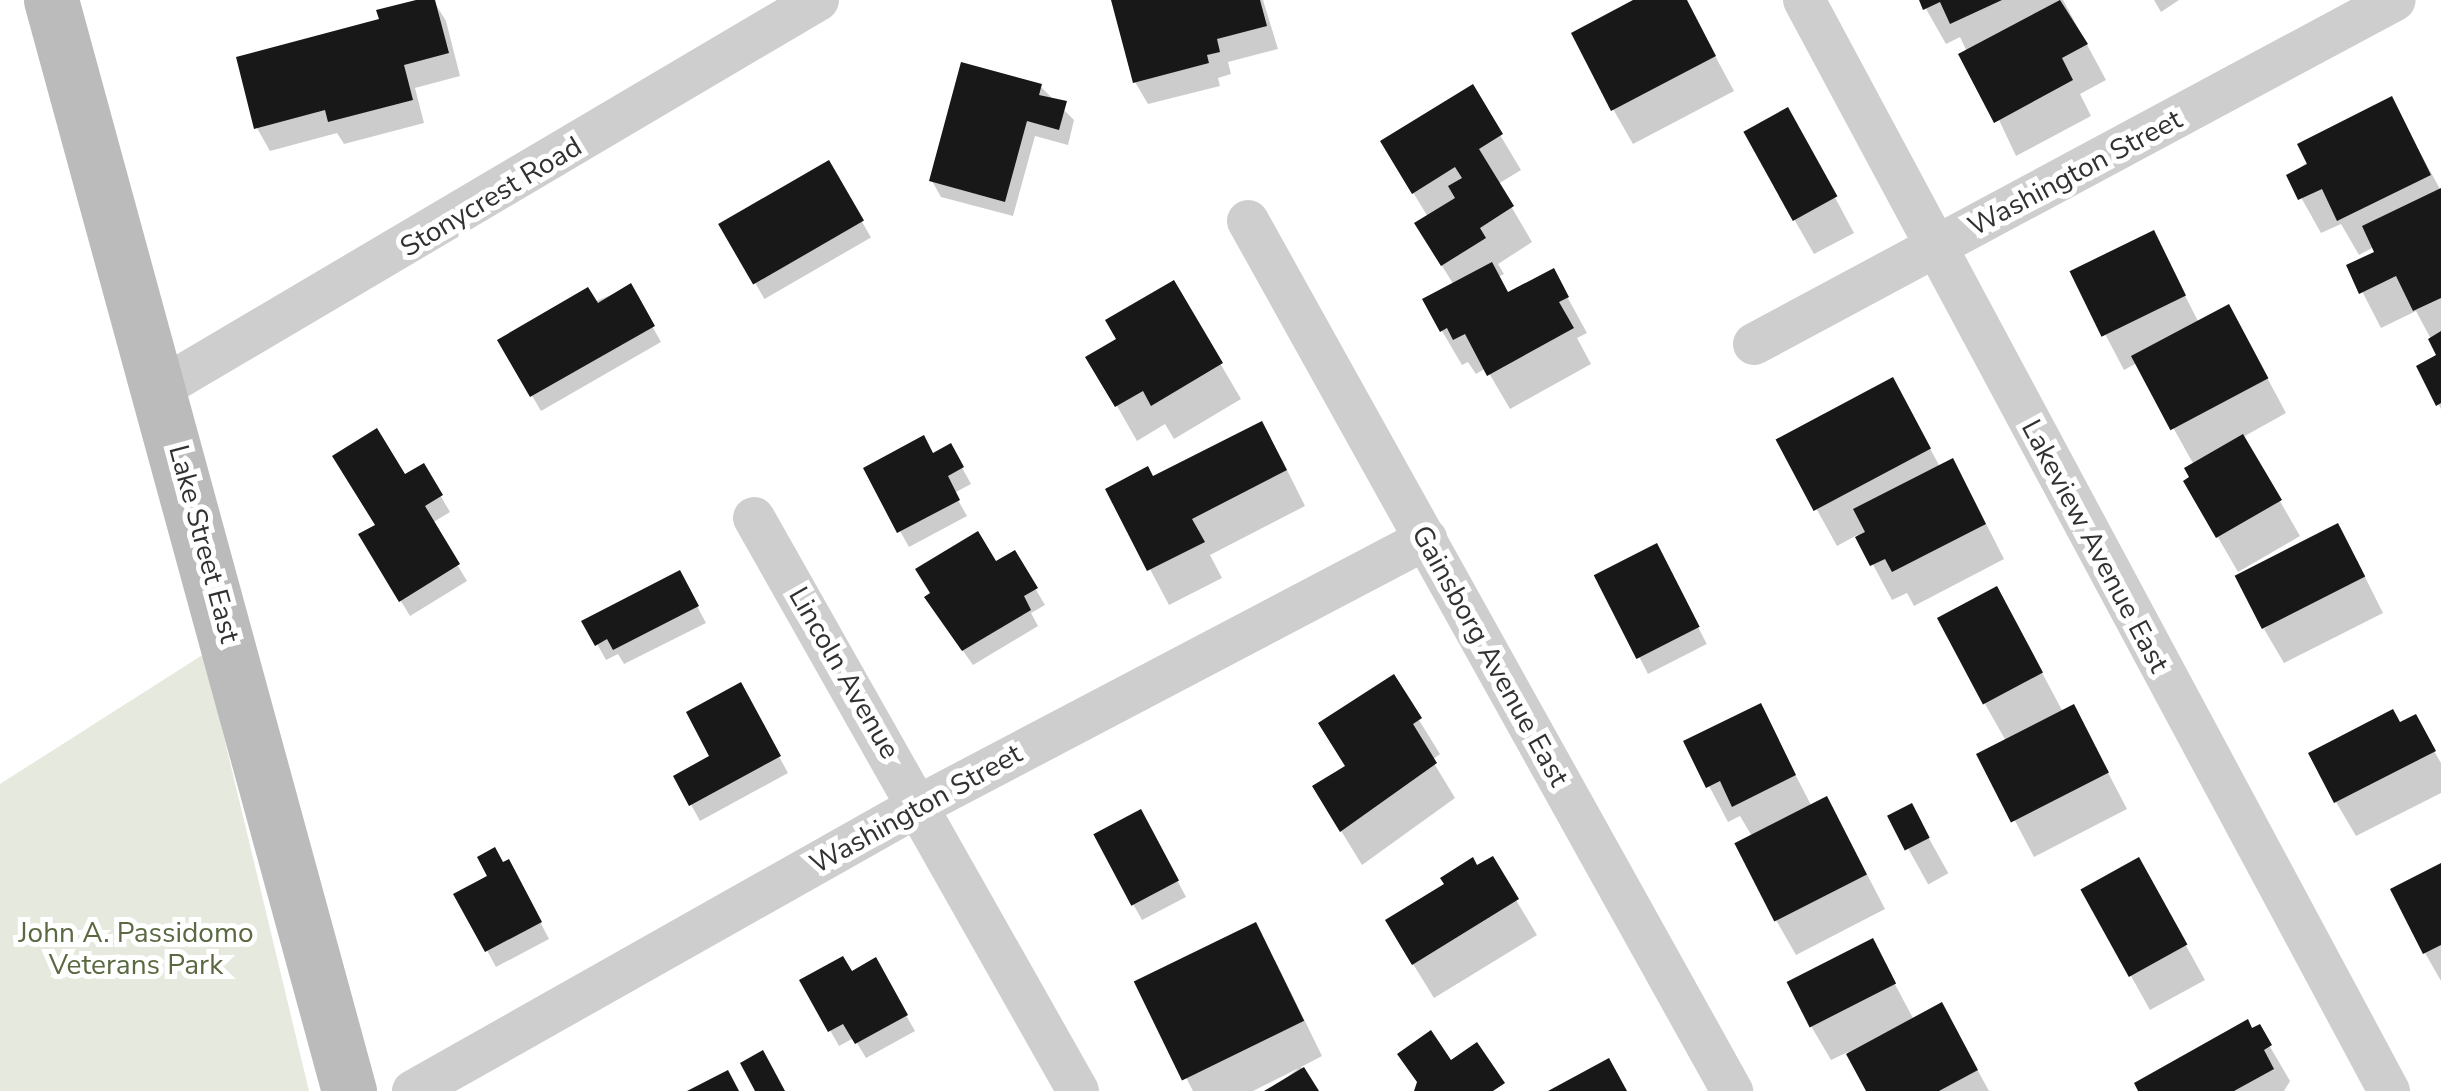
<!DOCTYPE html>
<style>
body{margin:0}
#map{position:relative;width:2441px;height:1091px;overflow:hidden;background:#fff;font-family:"Nunito Sans",sans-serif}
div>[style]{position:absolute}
.green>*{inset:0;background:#e6e9dd}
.shadow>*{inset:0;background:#0003;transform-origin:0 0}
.building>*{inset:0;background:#181818;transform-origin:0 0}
.street>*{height:42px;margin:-21px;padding:0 21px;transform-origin:21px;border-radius:21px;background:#cecece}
.secondary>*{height:55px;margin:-27.5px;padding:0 27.5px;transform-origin:27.5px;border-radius:27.5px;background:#bbb}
span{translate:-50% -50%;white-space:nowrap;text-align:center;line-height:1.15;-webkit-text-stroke:10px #fff;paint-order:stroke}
.street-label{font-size:28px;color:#313131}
.park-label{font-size:28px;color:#5a6941}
</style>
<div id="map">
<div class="green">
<div style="clip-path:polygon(204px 654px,309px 1091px,0 1091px,0 784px)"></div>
</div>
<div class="shadow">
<div style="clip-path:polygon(426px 0,433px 0,446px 21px,460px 76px,415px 88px,424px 123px,344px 144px,337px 133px,270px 151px,257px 128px,382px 21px)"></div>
<div style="clip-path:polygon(1114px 0,1263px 0,1278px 49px,1228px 62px,1231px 74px,1218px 78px,1220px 86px,1148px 104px,1135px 82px)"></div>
<div style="clip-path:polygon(1639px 0,1685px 0,1734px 91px,1633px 144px,1613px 109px)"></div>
<div style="clip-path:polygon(1921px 0,2063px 0,2106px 80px,2080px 94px,2091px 116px,2016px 156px,1960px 37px,1946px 44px)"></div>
<div style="clip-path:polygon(2154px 0,2179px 0,2161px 12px)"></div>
<div style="clip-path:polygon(1040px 86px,1074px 120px,1068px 145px,1035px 136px,1013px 216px,941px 197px,932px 181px)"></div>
<div style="clip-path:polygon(1472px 88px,1521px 170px,1498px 184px,1532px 242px,1498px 264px,1504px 274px,1498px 277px,1508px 295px,1553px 271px,1587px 333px,1577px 338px,1591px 364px,1510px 409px,1486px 368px,1476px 374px,1468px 362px,1462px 365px,1442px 331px,1454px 285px,1437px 258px,1428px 217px,1403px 176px)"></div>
<div style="clip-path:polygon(2391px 99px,2441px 191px,2441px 409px,2419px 368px,2440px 356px,2416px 311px,2381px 328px,2349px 266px,2377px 253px,2374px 247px,2359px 255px,2341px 224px,2321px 233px,2289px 176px)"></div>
<div style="clip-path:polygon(1807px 145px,1854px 233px,1814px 254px,1794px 219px)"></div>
<div style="left:828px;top:163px;width:86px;height:123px;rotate:60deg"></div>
<div style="clip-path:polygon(2153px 233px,2199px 323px,2248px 342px,2286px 413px,2243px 437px,2300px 536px,2238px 572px,2186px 482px,2194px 465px,2137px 363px,2124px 370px,2073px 273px)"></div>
<div style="clip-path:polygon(1173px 283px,1241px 399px,1174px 439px,1165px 424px,1137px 441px,1089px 357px,1119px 340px)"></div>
<div style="clip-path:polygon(630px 287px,661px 342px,541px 411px,500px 341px)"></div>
<div style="clip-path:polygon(1912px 415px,1940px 467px,1972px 496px,2004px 559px,1914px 606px,1907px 593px,1892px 600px,1857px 535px,1837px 546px,1779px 441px)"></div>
<div style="clip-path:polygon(950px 446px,971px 484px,954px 493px,967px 516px,909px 547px,900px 531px,933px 456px)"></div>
<div style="clip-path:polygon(1281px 458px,1305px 506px,1210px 555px,1222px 578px,1169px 605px,1108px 490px)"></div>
<div style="clip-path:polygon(423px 466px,450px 512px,432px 523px,467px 581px,410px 616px,361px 535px,378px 526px,405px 478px)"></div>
<div style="clip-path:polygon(1014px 553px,1045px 605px,1031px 613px,1038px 626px,973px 665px,936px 613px)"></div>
<div style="clip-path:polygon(2357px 561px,2383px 613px,2284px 663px,2264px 629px)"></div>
<div style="left:1665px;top:562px;width:92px;height:66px;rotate:63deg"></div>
<div style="clip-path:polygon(688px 589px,706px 623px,624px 664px,618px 654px,606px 660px,585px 622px)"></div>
<div style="clip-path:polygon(2016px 624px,2063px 712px,2092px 742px,2127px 809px,2034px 857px,1980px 754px,2006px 741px,1985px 704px)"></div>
<div style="clip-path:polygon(1393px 678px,1440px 754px,1432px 760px,1455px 798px,1362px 865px,1335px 821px,1347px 767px)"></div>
<div style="clip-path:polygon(740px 685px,788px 773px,700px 821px,676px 777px,712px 758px)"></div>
<div style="clip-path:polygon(1760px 706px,1812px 807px,1846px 834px,1885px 909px,1796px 955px,1776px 920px,1753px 838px,1740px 816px,1728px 822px,1686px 742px)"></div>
<div style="clip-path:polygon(2415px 718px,2441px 763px,2441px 793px,2356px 836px,2336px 802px,2400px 726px)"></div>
<div style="left:1911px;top:806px;width:77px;height:23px;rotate:61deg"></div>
<div style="clip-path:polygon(1149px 827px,1186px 897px,1142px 920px,1133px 904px)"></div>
<div style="clip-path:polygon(1492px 860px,1537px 935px,1434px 998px,1408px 956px,1477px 868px)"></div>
<div style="clip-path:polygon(503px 865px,517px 878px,549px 939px,496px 967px,457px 895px)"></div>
<div style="clip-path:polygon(2441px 866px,2441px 981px,2425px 953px)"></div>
<div style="clip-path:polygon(2083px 890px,2158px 895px,2205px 980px,2150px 1010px)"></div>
<div style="clip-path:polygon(1872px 941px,1914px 1020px,1961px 1040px,1989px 1091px,1869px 1091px,1848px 1052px,1831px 1060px,1811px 1026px)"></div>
<div style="clip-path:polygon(1275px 960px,1322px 1056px,1301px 1067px,1316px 1091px,1269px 1091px,1299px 1068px,1253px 1091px,1193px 1091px,1136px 980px)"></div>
<div style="clip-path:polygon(875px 961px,915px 1031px,866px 1058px,854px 1038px,839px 1046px,802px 981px,851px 974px)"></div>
<div style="clip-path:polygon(2259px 1028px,2290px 1081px,2284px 1091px,2141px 1091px)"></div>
</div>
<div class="building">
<div style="clip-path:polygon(416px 0,435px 0,449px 53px,404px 65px,413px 100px,328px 122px,325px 110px,254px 129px,236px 57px,379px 19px,376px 10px)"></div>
<div style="clip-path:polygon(1111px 0,1260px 0,1267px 26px,1217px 39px,1220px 52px,1207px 55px,1209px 63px,1133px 83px)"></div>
<div style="clip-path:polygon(1633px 0,1687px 0,1716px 56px,1611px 111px,1571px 33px)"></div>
<div style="clip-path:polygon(1919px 0,2002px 0,1950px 24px,1940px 2px,1923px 10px)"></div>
<div style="clip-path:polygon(2060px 0,2088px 44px,2062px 58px,2073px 80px,1994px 123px,1958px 54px)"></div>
<div style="clip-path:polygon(961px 62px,1042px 84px,1039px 95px,1067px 101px,1059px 130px,1027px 121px,1005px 202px,929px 181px)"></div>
<div style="clip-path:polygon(1473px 84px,1503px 134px,1479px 149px,1514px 206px,1480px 228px,1486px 238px,1441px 266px,1414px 223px,1455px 198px,1448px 186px,1462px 178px,1455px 167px,1412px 194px,1380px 141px)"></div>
<div style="clip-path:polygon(2392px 96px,2431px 175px,2337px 221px,2322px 189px,2298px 200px,2286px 175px,2307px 164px,2297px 144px)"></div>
<div style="left:1788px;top:107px;width:102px;height:51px;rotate:61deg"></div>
<div style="left:829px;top:160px;width:70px;height:128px;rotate:60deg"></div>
<div style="clip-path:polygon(2441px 188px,2441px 298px,2413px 311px,2396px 276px,2359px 294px,2346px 265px,2374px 252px,2362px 226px)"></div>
<div style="left:2154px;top:230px;width:73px;height:94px;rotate:64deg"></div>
<div style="clip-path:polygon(1492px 262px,1508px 292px,1554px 268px,1569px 297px,1559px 302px,1574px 328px,1487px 376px,1465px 334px,1453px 340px,1447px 328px,1440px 332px,1422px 299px)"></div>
<div style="clip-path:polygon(1174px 280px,1223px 363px,1151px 406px,1143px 391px,1115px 407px,1085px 357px,1116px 339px,1105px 320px)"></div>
<div style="clip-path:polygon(631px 283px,655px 326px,530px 397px,497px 340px,588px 287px,598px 303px)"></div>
<div style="left:2229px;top:304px;width:84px;height:111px;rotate:62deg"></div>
<div style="clip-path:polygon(2441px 331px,2441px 403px,2436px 406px,2416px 366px,2436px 355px,2428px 339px)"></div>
<div style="left:1893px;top:377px;width:81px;height:133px;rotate:62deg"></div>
<div style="clip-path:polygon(1262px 421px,1287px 470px,1192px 519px,1205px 542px,1147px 571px,1105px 489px,1148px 466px,1153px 476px)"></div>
<div style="clip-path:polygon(377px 428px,405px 474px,424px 463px,443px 495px,425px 506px,460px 564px,399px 602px,358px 534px,375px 525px,332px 456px)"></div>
<div style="clip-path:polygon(2243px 434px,2282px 500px,2216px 538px,2183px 481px,2189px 477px,2184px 468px)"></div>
<div style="clip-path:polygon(924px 435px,933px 453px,951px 443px,964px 467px,948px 476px,960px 500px,897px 533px,863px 468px)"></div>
<div style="clip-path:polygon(1953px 458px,1986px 524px,1892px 572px,1885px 559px,1870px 566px,1855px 537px,1865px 532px,1853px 509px)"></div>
<div style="left:2338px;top:523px;width:60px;height:116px;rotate:63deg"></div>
<div style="clip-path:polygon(978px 531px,996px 561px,1015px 550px,1038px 588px,1024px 596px,1031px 610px,962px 651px,924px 597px,930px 593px,915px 569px)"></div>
<div style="left:1657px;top:543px;width:94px;height:71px;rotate:63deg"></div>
<div style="clip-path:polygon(680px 570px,699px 606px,613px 650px,607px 639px,595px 646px,581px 621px)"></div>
<div style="left:1997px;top:586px;width:98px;height:68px;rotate:62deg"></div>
<div style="clip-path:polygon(1394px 674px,1422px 718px,1413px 724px,1437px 763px,1340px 832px,1312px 786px,1345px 766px,1318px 723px)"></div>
<div style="clip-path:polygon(741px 682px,781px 756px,689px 806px,673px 776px,709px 756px,686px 712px)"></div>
<div style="clip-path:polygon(1761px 703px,1796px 775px,1732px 807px,1720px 781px,1706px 788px,1683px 741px)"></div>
<div style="left:2074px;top:704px;width:77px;height:110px;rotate:63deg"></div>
<div style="clip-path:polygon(2393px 709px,2400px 722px,2416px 714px,2436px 751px,2334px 803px,2308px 753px)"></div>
<div style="left:1827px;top:796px;width:88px;height:104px;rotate:63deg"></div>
<div style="left:1912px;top:803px;width:39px;height:28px;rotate:63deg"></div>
<div style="left:1141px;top:809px;width:81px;height:54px;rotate:62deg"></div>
<div style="clip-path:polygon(495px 847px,503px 862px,509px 859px,542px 922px,485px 952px,453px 894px,487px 876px,477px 857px)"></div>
<div style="clip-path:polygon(1493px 856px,1519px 899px,1412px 965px,1385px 920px,1444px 884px,1440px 878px,1473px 857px,1477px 865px)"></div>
<div style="left:2139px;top:857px;width:100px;height:67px;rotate:61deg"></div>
<div style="clip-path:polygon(2441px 863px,2441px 945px,2423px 954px,2390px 889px)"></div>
<div style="left:1256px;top:922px;width:110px;height:136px;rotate:64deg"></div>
<div style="left:1873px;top:938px;width:51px;height:97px;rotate:63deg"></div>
<div style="clip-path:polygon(843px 956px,852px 971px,876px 957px,908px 1015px,855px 1044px,843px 1024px,828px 1032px,799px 980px)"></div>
<div style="clip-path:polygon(1942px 1002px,1978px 1070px,1939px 1091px,1866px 1091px,1846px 1054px)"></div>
<div style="clip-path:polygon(2248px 1019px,2252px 1028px,2260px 1024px,2272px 1045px,2264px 1050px,2274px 1069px,2234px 1091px,2138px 1091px,2134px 1083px)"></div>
<div style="clip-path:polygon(1431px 1030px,1451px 1060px,1477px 1042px,1505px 1083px,1493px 1091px,1414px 1091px,1417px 1082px,1397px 1054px)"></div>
<div style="clip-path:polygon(763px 1050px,785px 1091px,755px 1091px,740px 1063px)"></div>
<div style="clip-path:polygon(1609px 1058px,1627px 1091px,1548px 1091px)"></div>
<div style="clip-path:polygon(1304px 1067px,1319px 1091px,1264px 1091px)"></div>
<div style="clip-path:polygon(728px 1070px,739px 1091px,687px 1091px)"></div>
</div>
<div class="street">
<div style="left:1804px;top:0;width:1238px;rotate:61.8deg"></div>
<div style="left:1248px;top:221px;width:996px;rotate:60.91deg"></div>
<div style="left:1754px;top:344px;width:727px;rotate:-28.22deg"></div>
<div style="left:161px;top:388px;width:763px;rotate:-30.56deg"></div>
<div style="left:754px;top:518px;width:658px;rotate:60.51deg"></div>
<div style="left:413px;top:1091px;width:582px;rotate:-29.43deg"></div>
<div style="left:920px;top:805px;width:572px;rotate:-27.73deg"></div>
</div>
<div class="secondary">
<div style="left:51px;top:0;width:1131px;rotate:74.72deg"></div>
</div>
<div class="street-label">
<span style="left:2075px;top:173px;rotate:-28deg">Washington Street</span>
<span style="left:491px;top:197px;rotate:-31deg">Stonycrest Road</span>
<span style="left:204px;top:544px;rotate:75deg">Lake Street East</span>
<span style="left:2095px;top:546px;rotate:62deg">Lakeview Avenue East</span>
<span style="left:1490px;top:656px;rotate:61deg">Gainsborg Avenue East</span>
<span style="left:844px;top:673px;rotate:60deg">Lincoln Avenue</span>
<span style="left:916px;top:809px;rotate:-29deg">Washington Street</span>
</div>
<div class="park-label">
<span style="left:136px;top:949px">John A. Passidomo<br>Veterans Park</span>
</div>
</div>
